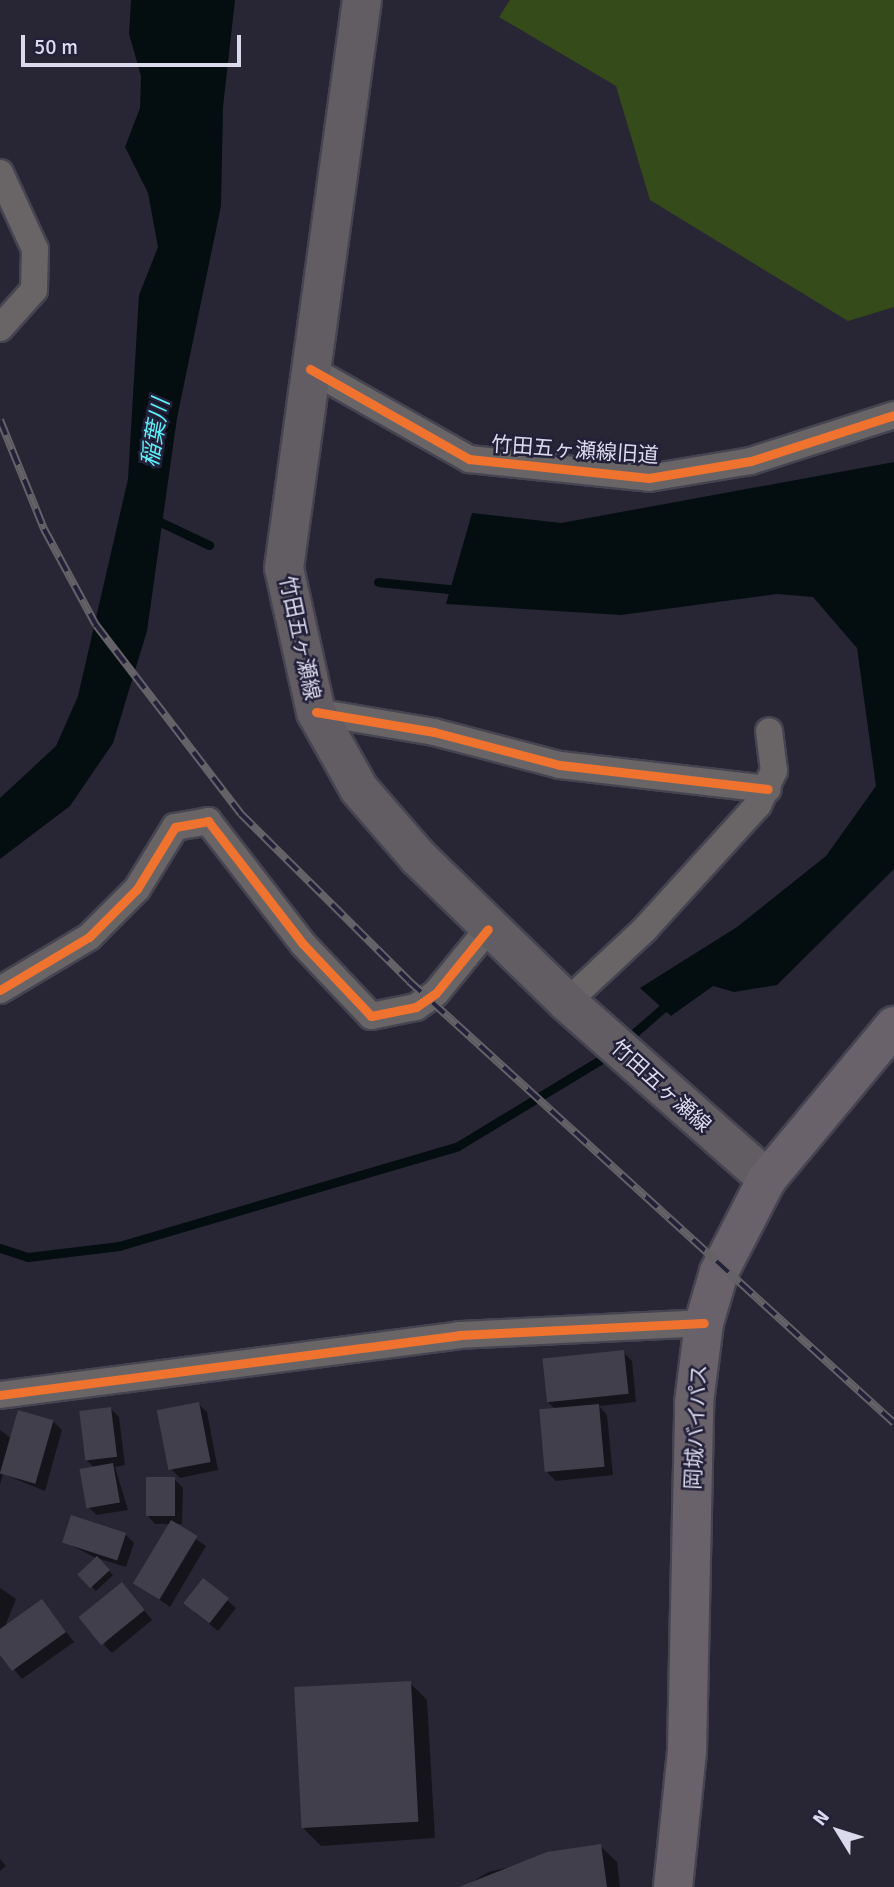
<!DOCTYPE html>
<meta charset="utf-8">
<style>
body{margin:0}
#map{position:relative;width:894px;height:1887px;overflow:hidden;background:#282634;font-family:Signika,"Noto Sans JP",sans-serif}
div>[style]{position:absolute}
.green>*{inset:0;background:#354b19}
.water>*{inset:0;background:#040e11}
.shadow>*{inset:0;background:#0007}
.stream>*{height:9px;margin:-4.5px;padding:0 4.5px;transform-origin:4.5px;border-radius:4.5px;background:#040e11}
.building>*{inset:0;background:#403f4b;transform-origin:0 0}
.roads{filter:drop-shadow(2px 0 #454451) drop-shadow(-2px 0 #454451) drop-shadow(0 2px #454451) drop-shadow(0 -2px #454451)}
.street>*{height:26px;margin:-13px;padding:0 13px;transform-origin:13px;border-radius:13px;background:#696567}
.primary>*{height:38px;margin:-19px;padding:0 19px;transform-origin:19px;border-radius:19px;background:#625c63}
.highway>*{height:38px;margin:-19px;padding:0 19px;transform-origin:19px;border-radius:19px;background:#69626a}
.rail>*{height:8px;margin-top:-4px;transform-origin:0;background:repeating-linear-gradient(90deg,#23203a 0 16px,#646267 0 32px);box-sizing:border-box;border-block:2px solid #646267}
.cycleway>*{height:9px;margin:-4.5px;padding:0 4.5px;transform-origin:4.5px;border-radius:4.5px;background:#ef722f}
span{translate:-50% -50%;white-space:nowrap;text-align:center;line-height:1.15;-webkit-text-stroke:5px #23203a;paint-order:stroke}
.street-label{font-size:21px;color:#dbdaec}
.water-label{font-size:23px;color:#5df0f8;font-style:italic}
.north{position:absolute;left:803px;top:1796px;width:70px;height:70px;-webkit-text-stroke:5px #23203a;paint-order:stroke;rotate:308deg;font-size:19px;font-weight:700;line-height:28px;text-align:center;color:#dbdaec}
.north::after{content:'';display:block;margin:auto;width:24px;height:32px;background:#dbdaec;clip-path:polygon(50% 0,100% 100%,50% 72%,0 100%)}
.scale{position:absolute;left:21px;top:35px;width:220px;height:32px;box-sizing:border-box;border:4px solid #dbdaec;border-top:0;padding-left:9px;font-size:21px;line-height:24px;white-space:nowrap;color:#dbdaec;-webkit-text-stroke:5px #23203a;paint-order:stroke}
</style>
<div id="map">
<div class="green">
<div style="clip-path:polygon(510px 0,894px 0,894px 307px,848px 321px,650px 200px,616px 86px,499px 17px)"></div>
</div>
<div class="water">
<div style="clip-path:polygon(131px 0,235px 0,223px 107px,221px 206px,177px 418px,147px 631px,113px 743px,70px 806px,0 859px,0 798px,56px 746px,78px 696px,128px 479px,139px 295px,158px 247px,148px 193px,125px 147px,140px 108px,141px 76px,129px 34px)"></div>
<div style="clip-path:polygon(894px 462px,894px 869px,777px 985px,734px 992px,713px 986px,671px 1016px,640px 988px,737px 927px,826px 856px,876px 786px,857px 648px,813px 597px,777px 594px,621px 615px,446px 604px,472px 513px,561px 523px)"></div>
</div>
<div class="shadow">
<div style="clip-path:polygon(623px 1352px,632px 1361px,636px 1402px,599px 1406px,607px 1415px,613px 1475px,556px 1481px,547px 1472px,556px 1410px,548px 1402px)"></div>
<div style="clip-path:polygon(198px 1404px,207px 1412px,218px 1470px,180px 1478px,171px 1469px)"></div>
<div style="clip-path:polygon(110px 1408px,119px 1417px,125px 1465px,115px 1467px,128px 1510px,97px 1515px,88px 1507px,95px 1468px,87px 1461px)"></div>
<div style="clip-path:polygon(53px 1421px,62px 1430px,45px 1491px,3px 1474px,0 1485px,0 1430px,12px 1439px)"></div>
<div style="clip-path:polygon(174px 1479px,183px 1488px,182px 1524px,174px 1524px,206px 1546px,170px 1607px,136px 1583px,171px 1524px,155px 1524px,147px 1515px)"></div>
<div style="clip-path:polygon(125px 1534px,134px 1543px,126px 1567px,97px 1558px,113px 1575px,96px 1591px,79px 1574px,96px 1558px,65px 1542px)"></div>
<div style="clip-path:polygon(203px 1580px,236px 1608px,218px 1631px,194px 1612px)"></div>
<div style="clip-path:polygon(0 1588px,16px 1599px,4px 1629px,42px 1601px,74px 1642px,22px 1679px,0 1652px)"></div>
<div style="clip-path:polygon(130px 1593px,152px 1620px,112px 1653px,104px 1645px)"></div>
<div style="clip-path:polygon(410px 1683px,427px 1700px,435px 1838px,321px 1846px,304px 1829px)"></div>
<div style="clip-path:polygon(600px 1846px,617px 1862px,620px 1887px,464px 1887px,488px 1872px)"></div>
<div style="clip-path:polygon(0 1859px,6px 1866px,0 1871px)"></div>
</div>
<div class="stream">
<div style="left:154px;top:519px;width:61px;rotate:25.3deg"></div>
<div style="left:378px;top:582px;width:81px;rotate:5.6deg"></div>
<div style="left:624px;top:1042px;width:62px;rotate:-41.1deg"></div>
<div style="left:0;top:1248px;width:29px;rotate:18deg"></div>
<div style="left:28px;top:1257px;width:92px;rotate:-6.9deg"></div>
<div style="left:119px;top:1246px;width:353px;rotate:-16.4deg"></div>
<div style="left:458px;top:1146px;width:178px;rotate:-31.2deg"></div>
</div>
<div class="building">
<div style="left:624px;top:1350px;width:44px;height:82px;rotate:84deg"></div>
<div style="left:199px;top:1402px;width:61px;height:43px;rotate:79deg"></div>
<div style="left:599px;top:1404px;width:63px;height:60px;rotate:85deg"></div>
<div style="left:111px;top:1407px;width:50px;height:32px;rotate:83deg"></div>
<div style="left:18px;top:1410px;width:37px;height:66px;rotate:16deg"></div>
<div style="left:113px;top:1463px;width:40px;height:34px;rotate:80deg"></div>
<div style="left:146px;top:1477px;width:29px;height:39px"></div>
<div style="left:71px;top:1515px;width:58px;height:29px;rotate:18deg"></div>
<div style="left:171px;top:1520px;width:31px;height:74px;rotate:31deg"></div>
<div style="left:97px;top:1556px;width:19px;height:27px;rotate:47deg"></div>
<div style="left:203px;top:1578px;width:33px;height:32px;rotate:38deg"></div>
<div style="left:122px;top:1582px;width:36px;height:56px;rotate:51deg"></div>
<div style="clip-path:polygon(42px 1599px,66px 1632px,12px 1671px,0 1655px,0 1629px)"></div>
<div style="left:411px;top:1681px;width:141px;height:117px;rotate:87deg"></div>
<div style="clip-path:polygon(601px 1844px,607px 1887px,459px 1887px,547px 1852px)"></div>
</div>
<div class="roads">
<div class="street">
<div style="left:0;top:173px;width:84px;rotate:65.3deg"></div>
<div style="left:35px;top:249px;width:41px;rotate:91.4deg"></div>
<div style="left:34px;top:290px;width:51px;rotate:131.8deg"></div>
<div style="left:310px;top:369px;width:183px;rotate:29.5deg"></div>
<div style="left:469px;top:459px;width:181px;rotate:6deg"></div>
<div style="left:649px;top:478px;width:103px;rotate:-9.5deg"></div>
<div style="left:751px;top:461px;width:150px;rotate:-17.8deg"></div>
<div style="left:316px;top:712px;width:120px;rotate:9.6deg"></div>
<div style="left:434px;top:732px;width:130px;rotate:14.7deg"></div>
<div style="left:560px;top:765px;width:209px;rotate:6.6deg"></div>
<div style="left:0;top:990px;width:104px;rotate:-30.8deg"></div>
<div style="left:89px;top:937px;width:68px;rotate:-45deg"></div>
<div style="left:137px;top:889px;width:73px;rotate:-58.5deg"></div>
<div style="left:175px;top:827px;width:34px;rotate:-10deg"></div>
<div style="left:208px;top:821px;width:155px;rotate:52.3deg"></div>
<div style="left:303px;top:944px;width:99px;rotate:46.6deg"></div>
<div style="left:371px;top:1016px;width:46px;rotate:-11.3deg"></div>
<div style="left:416px;top:1007px;width:24px;rotate:-35deg"></div>
<div style="left:436px;top:993px;width:82px;rotate:-50.9deg"></div>
<div style="left:567px;top:1002px;width:107px;rotate:-43.1deg"></div>
<div style="left:645px;top:929px;width:168px;rotate:-47.7deg"></div>
<div style="left:758px;top:805px;width:38px;rotate:-65deg"></div>
<div style="left:774px;top:771px;width:40px;rotate:-97.1deg"></div>
<div style="left:0;top:1395px;width:463px;rotate:-7.4deg"></div>
<div style="left:459px;top:1335px;width:245px;rotate:-2.8deg"></div>
</div>
<div class="primary">
<div style="left:362px;top:0;width:573px;rotate:97.82deg"></div>
<div style="left:284px;top:568px;width:148px;rotate:77.5deg"></div>
<div style="left:316px;top:712px;width:88px;rotate:60.8deg"></div>
<div style="left:359px;top:789px;width:90px;rotate:49.1deg"></div>
<div style="left:418px;top:857px;width:208px;rotate:44.2deg"></div>
<div style="left:567px;top:1002px;width:267px;rotate:41.5deg"></div>
</div>
<div class="highway">
<div style="left:673px;top:1887px;width:137px;rotate:-84.1deg"></div>
<div style="left:687px;top:1751px;width:348px;rotate:-88.8deg"></div>
<div style="left:694px;top:1403px;width:81px;rotate:-82.9deg"></div>
<div style="left:704px;top:1323px;width:53px;rotate:-73.6deg"></div>
<div style="left:719px;top:1272px;width:105px;rotate:-62.7deg"></div>
<div style="left:767px;top:1179px;width:199px;rotate:-50.3deg"></div>
</div>
</div>
<div class="rail">
<div style="left:0;top:420px;width:118px;rotate:68deg"></div>
<div style="left:44px;top:529px;width:109px;rotate:61.6deg"></div>
<div style="left:96px;top:625px;width:238px;rotate:52.5deg"></div>
<div style="left:241px;top:814px;width:237px;rotate:44.8deg"></div>
<div style="left:409px;top:981px;width:656px;rotate:42.34deg"></div>
</div>
<div class="cycleway">
<div style="left:310px;top:369px;width:183px;rotate:29.5deg"></div>
<div style="left:469px;top:459px;width:181px;rotate:6deg"></div>
<div style="left:649px;top:478px;width:103px;rotate:-9.5deg"></div>
<div style="left:751px;top:461px;width:150px;rotate:-17.8deg"></div>
<div style="left:316px;top:712px;width:120px;rotate:9.6deg"></div>
<div style="left:434px;top:732px;width:130px;rotate:14.7deg"></div>
<div style="left:560px;top:765px;width:209px;rotate:6.6deg"></div>
<div style="left:0;top:990px;width:104px;rotate:-30.8deg"></div>
<div style="left:89px;top:937px;width:68px;rotate:-45deg"></div>
<div style="left:137px;top:889px;width:73px;rotate:-58.5deg"></div>
<div style="left:175px;top:827px;width:34px;rotate:-10deg"></div>
<div style="left:208px;top:821px;width:155px;rotate:52.3deg"></div>
<div style="left:303px;top:944px;width:99px;rotate:46.6deg"></div>
<div style="left:371px;top:1016px;width:46px;rotate:-11.3deg"></div>
<div style="left:416px;top:1007px;width:24px;rotate:-35deg"></div>
<div style="left:436px;top:993px;width:82px;rotate:-50.9deg"></div>
<div style="left:0;top:1395px;width:463px;rotate:-7.4deg"></div>
<div style="left:459px;top:1335px;width:245px;rotate:-2.8deg"></div>
</div>
<div class="street-label">
<span style="left:575px;top:450px;rotate:4deg">竹田五ヶ瀬線旧道</span>
<span style="left:300px;top:638px;rotate:78deg">竹田五ヶ瀬線</span>
<span style="left:661px;top:1086px;rotate:42deg">竹田五ヶ瀬線</span>
<span style="left:696px;top:1427px;rotate:-87deg">岡城バイパス</span>
</div>
<div class="water-label">
<span style="left:156px;top:433px;rotate:-80deg">稲葉川</span>
</div>
<div class="north">N</div>
<div class="scale">50 m</div>
</div>
